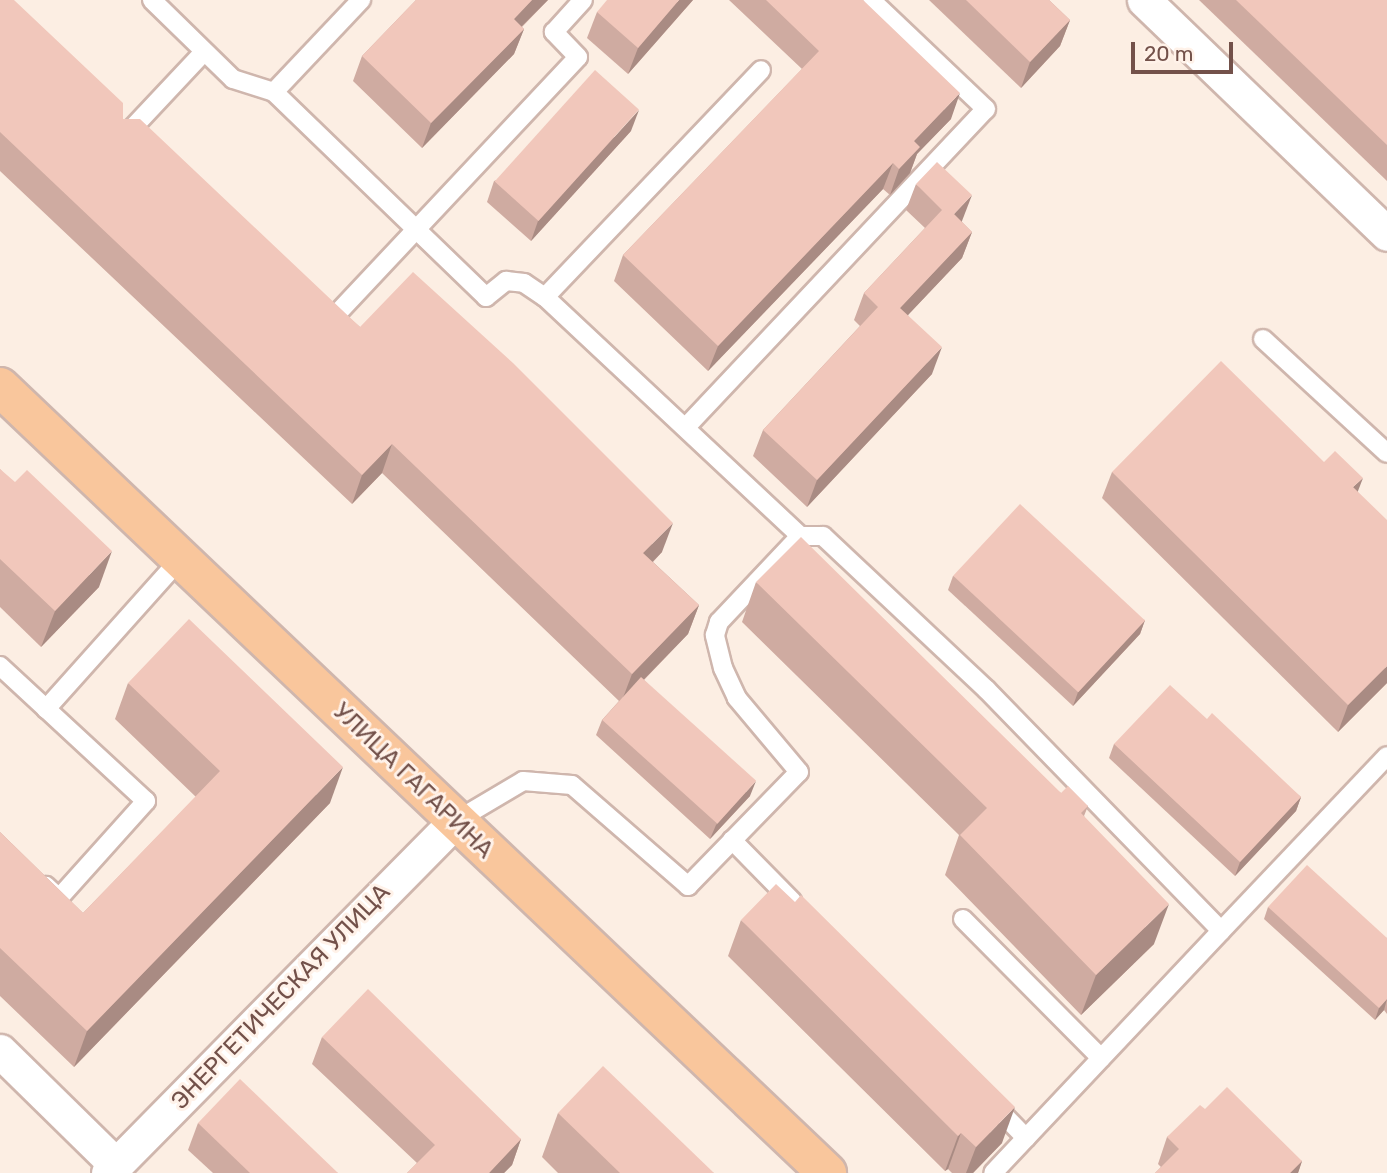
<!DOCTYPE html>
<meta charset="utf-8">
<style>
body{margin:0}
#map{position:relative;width:1387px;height:1173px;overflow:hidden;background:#fceee3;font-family:Rubik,sans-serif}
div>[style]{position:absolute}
.roads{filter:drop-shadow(2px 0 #cfb6ad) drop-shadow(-2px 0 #cfb6ad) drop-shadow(0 2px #cfb6ad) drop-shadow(0 -2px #cfb6ad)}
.lane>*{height:18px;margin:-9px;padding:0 9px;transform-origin:9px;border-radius:9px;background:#fff}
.street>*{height:33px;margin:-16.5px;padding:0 16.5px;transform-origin:16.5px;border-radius:16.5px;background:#fff}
.primary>*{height:38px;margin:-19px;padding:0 19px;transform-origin:19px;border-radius:19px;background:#f9c69c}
.wall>*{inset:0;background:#cfaba1}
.shaded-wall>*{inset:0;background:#a98b83}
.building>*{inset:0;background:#f1c7bb;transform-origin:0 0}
span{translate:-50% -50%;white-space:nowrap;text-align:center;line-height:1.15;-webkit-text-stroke:6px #fff2e9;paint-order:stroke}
.street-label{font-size:24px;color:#73514a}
.scale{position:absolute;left:1131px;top:42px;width:102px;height:32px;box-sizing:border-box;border:4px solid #73514a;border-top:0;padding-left:9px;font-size:21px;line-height:24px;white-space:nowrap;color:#73514a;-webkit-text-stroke:5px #fff2e9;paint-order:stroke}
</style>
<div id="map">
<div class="roads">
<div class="lane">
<div style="left:152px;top:0;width:113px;rotate:44.3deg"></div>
<div style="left:233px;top:79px;width:43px;rotate:17.6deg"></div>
<div style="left:274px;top:92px;width:295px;rotate:44deg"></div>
<div style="left:486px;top:297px;width:26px;rotate:-39deg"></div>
<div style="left:506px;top:281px;width:18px;rotate:6deg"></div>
<div style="left:524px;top:283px;width:25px;rotate:34deg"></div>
<div style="left:545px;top:297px;width:349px;rotate:43.1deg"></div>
<div style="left:800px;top:536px;width:23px"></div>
<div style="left:823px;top:536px;width:224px;rotate:43.2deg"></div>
<div style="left:986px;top:689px;width:337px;rotate:45.8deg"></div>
<div style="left:1221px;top:931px;width:332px;rotate:133.3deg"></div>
<div style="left:274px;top:92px;width:127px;rotate:-46.6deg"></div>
<div style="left:125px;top:136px;width:115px;rotate:-46.8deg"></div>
<div style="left:545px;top:297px;width:313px;rotate:-46.4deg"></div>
<div style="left:332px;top:319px;width:359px;rotate:-46.8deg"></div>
<div style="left:578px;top:57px;width:35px;rotate:-134deg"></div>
<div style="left:554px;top:32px;width:43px;rotate:-47.8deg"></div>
<div style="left:1263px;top:339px;width:168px;rotate:42.6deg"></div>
<div style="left:686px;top:427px;width:437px;rotate:-46.7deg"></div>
<div style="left:986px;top:109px;width:158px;rotate:-136.5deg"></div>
<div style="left:0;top:666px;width:199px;rotate:42.8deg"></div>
<div style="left:146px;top:801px;width:130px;rotate:131.9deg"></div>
<div style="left:59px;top:898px;width:18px;rotate:-137deg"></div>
<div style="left:46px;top:709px;width:200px;rotate:-48.2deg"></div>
<div style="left:454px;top:822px;width:80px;rotate:-30.7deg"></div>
<div style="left:523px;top:781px;width:49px;rotate:4.7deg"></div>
<div style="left:572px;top:785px;width:154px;rotate:41deg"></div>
<div style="left:688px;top:886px;width:159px;rotate:-45.8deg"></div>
<div style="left:799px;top:772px;width:97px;rotate:-130deg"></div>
<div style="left:737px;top:698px;width:33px;rotate:-115deg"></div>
<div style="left:723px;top:668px;width:34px;rotate:-104deg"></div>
<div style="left:715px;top:635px;width:14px;rotate:-73deg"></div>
<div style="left:719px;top:622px;width:118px;rotate:-46.7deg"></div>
<div style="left:732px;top:840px;width:86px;rotate:45.5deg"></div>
<div style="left:963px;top:919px;width:196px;rotate:45.2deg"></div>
<div style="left:1221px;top:931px;width:241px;rotate:-46.5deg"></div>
<div style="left:994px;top:1105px;width:46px;rotate:45.9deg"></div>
</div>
<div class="street">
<div style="left:1144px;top:0;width:337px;rotate:43.9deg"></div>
<div style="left:0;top:1051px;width:163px;rotate:44.5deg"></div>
<div style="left:108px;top:1173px;width:493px;rotate:-45.4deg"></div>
</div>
<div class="primary">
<div style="left:0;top:387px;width:1141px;rotate:43.54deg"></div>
</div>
</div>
<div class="wall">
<div style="clip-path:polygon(0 0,123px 119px,360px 327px,662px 552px,653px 562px,699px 605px,688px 634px,644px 680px,750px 796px,710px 839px,596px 735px,602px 720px,619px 701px,382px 473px,352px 504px,0 171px)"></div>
<div style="clip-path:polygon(416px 0,548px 0,522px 27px,524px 29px,514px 54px,422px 148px,353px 81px,362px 56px)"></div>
<div style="clip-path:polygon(693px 0,628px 74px,587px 38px,597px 12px)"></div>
<div style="clip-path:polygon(729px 0,863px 0,951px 119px,917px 154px,910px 173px,890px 195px,883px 189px,708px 371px,614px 281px,623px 255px,802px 69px)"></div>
<div style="clip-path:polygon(929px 0,1049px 0,1070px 20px,1060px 46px,1021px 88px)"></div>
<div style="clip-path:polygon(1199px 0,1387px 0,1387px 181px)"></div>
<div style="clip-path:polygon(631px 131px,531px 241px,487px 202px,494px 181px)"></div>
<div style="clip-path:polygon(916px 184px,962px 221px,962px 222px,972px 232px,962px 258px,908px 315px,932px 374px,807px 507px,753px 456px,763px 430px,860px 326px,854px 320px,864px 293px,925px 228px,906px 210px)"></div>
<div style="clip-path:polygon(1324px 462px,1358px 492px,1387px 683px,1338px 732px,1102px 498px,1112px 472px)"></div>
<div style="clip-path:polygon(0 469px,99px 587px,41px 647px,0 607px)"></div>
<div style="clip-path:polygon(953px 576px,1145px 620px,1140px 634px,1073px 706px,948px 590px)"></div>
<div style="clip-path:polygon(756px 582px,1061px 793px,1088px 806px,1084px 816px,1154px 944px,1081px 1015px,945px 875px,959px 835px,742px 622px)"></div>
<div style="clip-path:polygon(128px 683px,330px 803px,74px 1067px,0 996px,0 832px,83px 913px,196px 797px,115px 719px)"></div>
<div style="clip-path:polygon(1207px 719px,1301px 797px,1296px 811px,1235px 876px,1109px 758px,1114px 744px)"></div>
<div style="clip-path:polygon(1268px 907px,1387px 938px,1387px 1014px,1384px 1010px,1375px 1020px,1264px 919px)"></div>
<div style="clip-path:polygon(741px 920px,1002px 1143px,973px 1173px,952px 1173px,948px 1169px,945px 1171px,728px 956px)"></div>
<div style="clip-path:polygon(322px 1037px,521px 1139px,512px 1165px,504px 1173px,407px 1173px,417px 1163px,312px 1064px)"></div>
<div style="clip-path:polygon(1205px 1109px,1302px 1161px,1298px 1173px,1155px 1173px,1161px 1167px,1158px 1164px,1167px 1137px)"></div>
<div style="clip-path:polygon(558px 1113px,714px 1173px,558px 1173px,542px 1157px)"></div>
<div style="clip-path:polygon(198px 1123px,338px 1173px,213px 1173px,188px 1150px)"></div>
</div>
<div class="shaded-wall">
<div style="clip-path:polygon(532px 0,548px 0,504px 44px,514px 19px)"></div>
<div style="clip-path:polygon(679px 0,693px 0,628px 74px,638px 48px)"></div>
<div style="clip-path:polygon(1070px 20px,1060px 46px,1021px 88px,1030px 62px)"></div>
<div style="clip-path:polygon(524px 29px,514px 54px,422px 148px,431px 123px)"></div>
<div style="clip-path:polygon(960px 93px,951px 119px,917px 154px,910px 173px,890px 195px,899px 169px,914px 141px)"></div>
<div style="clip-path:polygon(639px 110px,631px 131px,531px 241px,538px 221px)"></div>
<div style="clip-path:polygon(893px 163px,883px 189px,708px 371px,718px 346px)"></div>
<div style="clip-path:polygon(972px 195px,962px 221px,944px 241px,954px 214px)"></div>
<div style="clip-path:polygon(972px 232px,962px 258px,890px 334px,900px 308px)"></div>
<div style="clip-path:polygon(942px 347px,932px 374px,807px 507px,817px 480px)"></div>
<div style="clip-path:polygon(392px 444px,382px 473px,352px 504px,362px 475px)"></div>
<div style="clip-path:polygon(1363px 478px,1353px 504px,1353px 487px)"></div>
<div style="clip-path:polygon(673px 523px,662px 552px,633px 582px,643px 553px)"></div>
<div style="clip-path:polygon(112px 551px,99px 587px,41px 647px,55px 611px)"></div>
<div style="clip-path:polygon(699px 605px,688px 634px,621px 703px,632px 674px)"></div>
<div style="clip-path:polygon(1145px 620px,1140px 634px,1073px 706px,1078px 692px)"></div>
<div style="clip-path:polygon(1387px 666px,1387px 683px,1338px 732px,1348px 705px)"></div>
<div style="clip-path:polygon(343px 767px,330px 803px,74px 1067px,87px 1031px)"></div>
<div style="clip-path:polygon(756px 781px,750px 796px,710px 839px,716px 825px)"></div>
<div style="clip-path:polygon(1301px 797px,1296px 811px,1235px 876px,1240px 862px)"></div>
<div style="clip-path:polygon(1169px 904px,1154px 944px,1081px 1015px,1096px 975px)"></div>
<div style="clip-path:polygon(1387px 999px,1384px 1010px,1375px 1020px,1379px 1008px)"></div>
<div style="clip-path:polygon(1015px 1107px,1002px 1143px,973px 1173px,966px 1173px,976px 1147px)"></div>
<div style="clip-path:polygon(961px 1133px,948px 1169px,945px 1171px,958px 1136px)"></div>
<div style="clip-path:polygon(521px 1139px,512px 1165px,504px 1173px,489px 1173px)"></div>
<div style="clip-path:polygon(1302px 1161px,1298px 1173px,1290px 1173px)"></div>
</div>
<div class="building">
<div style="clip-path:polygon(0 0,14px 0,123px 103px,123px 119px,140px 119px,360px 327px,413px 272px,513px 363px,673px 523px,643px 553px,699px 605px,632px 674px,392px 444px,362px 475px,0 132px)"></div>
<div style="clip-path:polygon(416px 0,532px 0,514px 19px,524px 29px,431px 123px,362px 56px)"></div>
<div style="clip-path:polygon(607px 0,679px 0,638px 48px,597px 12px)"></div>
<div style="clip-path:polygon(766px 0,863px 0,960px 93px,914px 141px,920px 147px,899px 169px,893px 163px,718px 346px,623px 255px,819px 51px)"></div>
<div style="clip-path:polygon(966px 0,1049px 0,1070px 20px,1030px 62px)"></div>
<div style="clip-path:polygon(1236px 0,1387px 0,1387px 145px)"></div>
<div style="left:595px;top:70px;width:59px;height:150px;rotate:42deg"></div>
<div style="clip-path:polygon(937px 162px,972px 195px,954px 214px,972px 232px,900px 308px,942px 347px,817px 480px,763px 430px,878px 307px,864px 293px,942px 210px,916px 184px)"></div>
<div style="clip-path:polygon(1221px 361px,1324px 462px,1335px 451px,1363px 478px,1353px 487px,1387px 520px,1387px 666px,1348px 705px,1112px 472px)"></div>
<div style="clip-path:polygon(0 469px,15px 482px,27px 470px,112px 551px,55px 611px,0 559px)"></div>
<div style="left:1020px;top:504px;width:171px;height:98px;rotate:43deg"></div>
<div style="clip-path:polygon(801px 537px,1061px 793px,1068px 786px,1088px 806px,1081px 813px,1169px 904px,1096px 975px,960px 835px,987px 808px,756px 582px)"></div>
<div style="clip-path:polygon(189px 619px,343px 767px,87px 1031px,0 948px,0 832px,83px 913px,220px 771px,128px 683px)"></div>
<div style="left:641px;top:677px;width:155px;height:58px;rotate:42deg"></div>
<div style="clip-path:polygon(1170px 685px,1207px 719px,1212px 713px,1301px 797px,1240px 862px,1114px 744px)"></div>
<div style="clip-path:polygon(1307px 865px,1387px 938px,1387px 999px,1379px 1008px,1268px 907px)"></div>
<div style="clip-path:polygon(776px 884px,795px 902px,801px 895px,1015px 1107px,976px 1147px,961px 1133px,958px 1136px,741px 920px)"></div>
<div style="clip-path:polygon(368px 989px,521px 1139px,489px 1173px,407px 1173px,435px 1145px,322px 1037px)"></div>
<div style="clip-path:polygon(603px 1066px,714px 1173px,620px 1173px,558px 1113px)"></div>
<div style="clip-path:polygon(240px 1079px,338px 1173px,250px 1173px,198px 1123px)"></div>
<div style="clip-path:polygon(1227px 1087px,1302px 1161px,1290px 1173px,1155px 1173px,1179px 1149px,1167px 1137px,1200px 1105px,1205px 1109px)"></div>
</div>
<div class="street-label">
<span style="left:413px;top:781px;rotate:44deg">УЛИЦА ГАГАРИНА</span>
<span style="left:281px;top:997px;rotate:-46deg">ЭНЕРГЕТИЧЕСКАЯ УЛИЦА</span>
</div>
<div class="scale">20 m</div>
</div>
